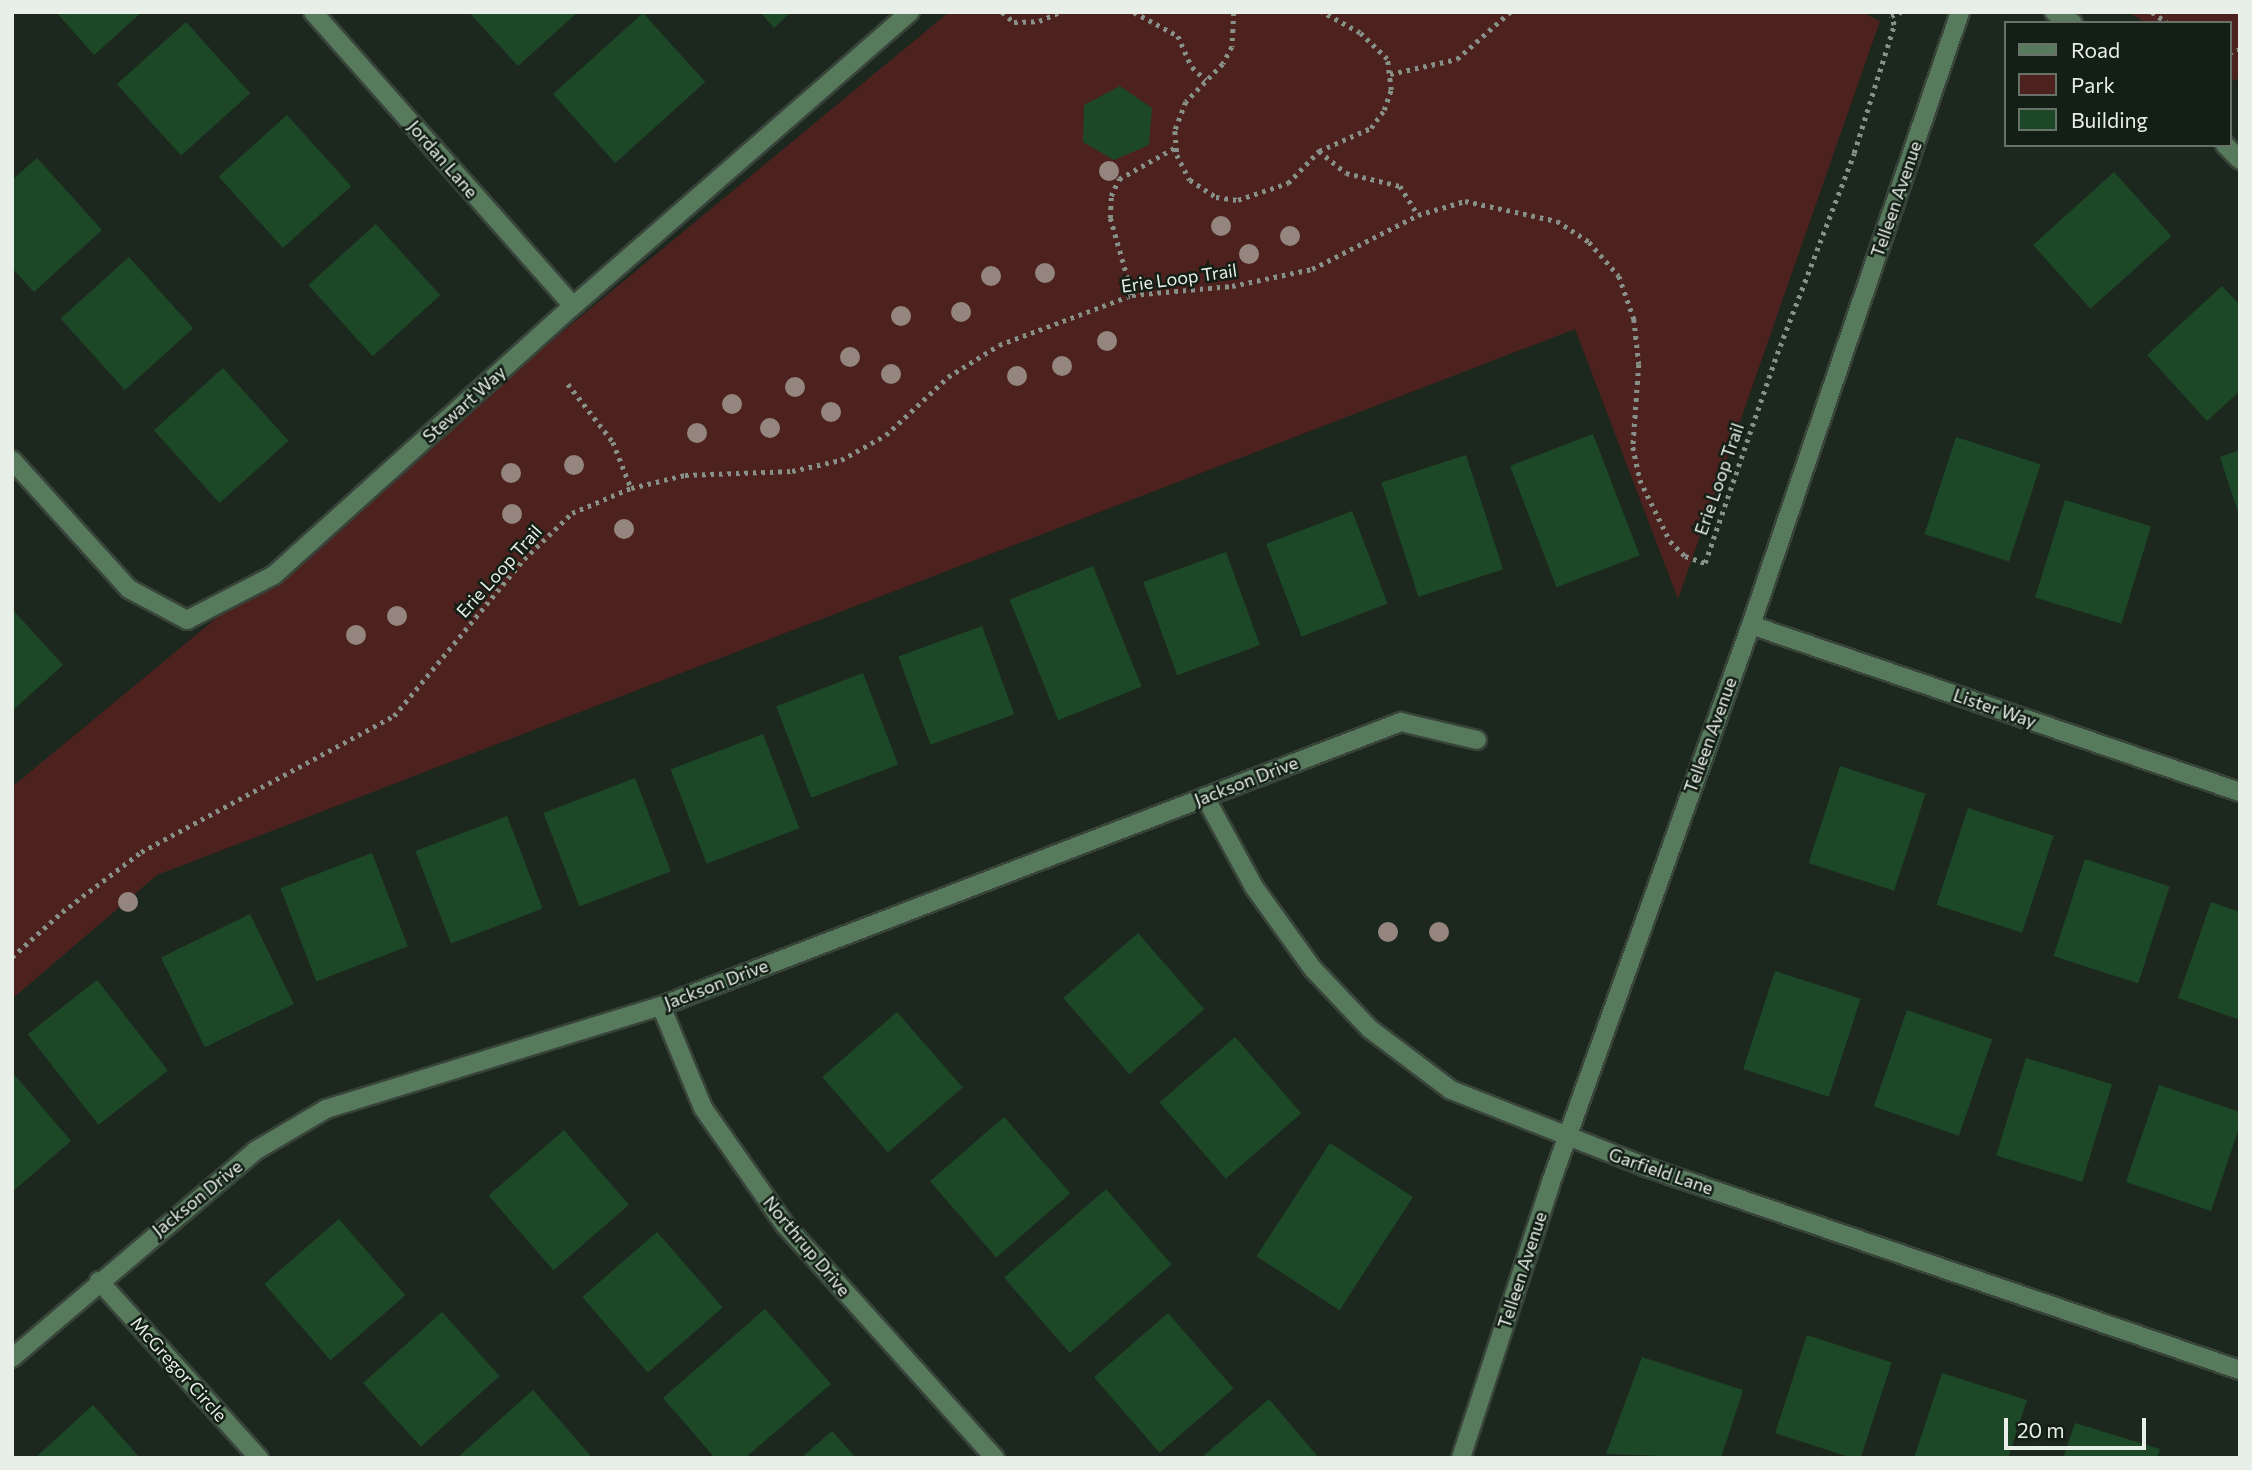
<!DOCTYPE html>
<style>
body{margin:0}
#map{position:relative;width:2252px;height:1470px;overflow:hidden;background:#1c281e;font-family:Commissioner,sans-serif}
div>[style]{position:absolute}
.green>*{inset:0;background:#4c211e}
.building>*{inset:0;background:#1d4828;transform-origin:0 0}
.path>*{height:4.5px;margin-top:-2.25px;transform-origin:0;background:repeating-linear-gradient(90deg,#879188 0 3.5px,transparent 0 8.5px)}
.roads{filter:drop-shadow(2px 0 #38443a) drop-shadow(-2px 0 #38443a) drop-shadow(0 2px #38443a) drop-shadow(0 -2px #38443a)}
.minor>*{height:18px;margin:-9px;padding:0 9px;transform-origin:9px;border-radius:9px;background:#577a5d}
.trees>*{width:20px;height:20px;margin:-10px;border-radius:50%;background:#94867f}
span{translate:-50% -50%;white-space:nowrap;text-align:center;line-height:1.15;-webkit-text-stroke:5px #131e15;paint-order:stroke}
.street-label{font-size:18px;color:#e7efe8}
.frame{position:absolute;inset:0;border:14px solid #e7efe8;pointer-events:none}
.legend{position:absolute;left:2004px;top:21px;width:228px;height:126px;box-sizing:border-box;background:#131e15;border:2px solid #687269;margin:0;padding:9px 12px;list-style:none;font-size:21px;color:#e7efe8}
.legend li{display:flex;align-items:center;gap:14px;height:35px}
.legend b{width:35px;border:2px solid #687269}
.scale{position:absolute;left:2004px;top:1418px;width:142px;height:32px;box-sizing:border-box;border:4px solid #e7efe8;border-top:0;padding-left:9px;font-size:21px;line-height:24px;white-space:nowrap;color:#e7efe8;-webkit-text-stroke:5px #131e15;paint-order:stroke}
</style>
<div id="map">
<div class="green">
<div style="clip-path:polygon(949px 12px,1861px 12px,1880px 21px,1678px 599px,1575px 329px,157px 875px,12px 999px,12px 787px)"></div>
<div style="clip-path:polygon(2128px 12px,2240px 12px,2240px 78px,2229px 82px,2229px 23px,2146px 23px)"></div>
</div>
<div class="building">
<div style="clip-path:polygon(56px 12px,142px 12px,94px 55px)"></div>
<div style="clip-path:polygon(469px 12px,578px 12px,518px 66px)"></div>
<div style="clip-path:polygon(760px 12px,791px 12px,774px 28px)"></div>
<div style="left:643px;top:13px;width:93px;height:121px;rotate:48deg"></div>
<div style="left:186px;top:22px;width:96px;height:93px;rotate:48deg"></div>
<div style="clip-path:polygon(1120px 86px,1152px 108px,1149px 145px,1114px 160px,1083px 142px,1084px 105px)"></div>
<div style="left:287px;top:115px;width:96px;height:92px;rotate:48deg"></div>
<div style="clip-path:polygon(37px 158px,102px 230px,34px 292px,12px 268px,12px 180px)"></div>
<div style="left:2114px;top:172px;width:86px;height:109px;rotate:48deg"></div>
<div style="left:376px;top:224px;width:96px;height:91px;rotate:48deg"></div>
<div style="left:129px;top:257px;width:96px;height:92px;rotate:48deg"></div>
<div style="clip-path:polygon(2222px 286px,2240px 305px,2240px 391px,2207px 421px,2147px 355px)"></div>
<div style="left:223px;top:368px;width:98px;height:93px;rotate:48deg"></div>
<div style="left:1593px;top:434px;width:130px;height:89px;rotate:69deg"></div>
<div style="left:1956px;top:437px;width:89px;height:102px;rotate:18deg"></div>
<div style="clip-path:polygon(2240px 450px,2240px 515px,2239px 515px,2220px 457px)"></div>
<div style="left:1466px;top:455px;width:120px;height:89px;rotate:72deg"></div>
<div style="left:2065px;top:500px;width:90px;height:102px;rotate:17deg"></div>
<div style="left:1352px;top:511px;width:99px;height:92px;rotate:69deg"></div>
<div style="left:1226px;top:552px;width:99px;height:88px;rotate:70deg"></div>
<div style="left:1093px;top:566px;width:130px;height:90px;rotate:68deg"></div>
<div style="clip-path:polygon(12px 609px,63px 665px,12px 711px)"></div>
<div style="left:982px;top:626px;width:94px;height:89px;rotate:70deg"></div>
<div style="left:863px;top:673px;width:98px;height:93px;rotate:69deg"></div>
<div style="left:763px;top:734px;width:101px;height:99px;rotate:69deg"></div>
<div style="left:1840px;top:766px;width:90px;height:102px;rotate:18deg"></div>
<div style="left:635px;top:778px;width:100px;height:98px;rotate:69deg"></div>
<div style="left:1968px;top:808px;width:90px;height:102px;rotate:18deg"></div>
<div style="left:507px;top:816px;width:99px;height:98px;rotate:69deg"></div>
<div style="left:372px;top:853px;width:100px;height:98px;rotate:69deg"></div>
<div style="left:2085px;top:859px;width:89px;height:102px;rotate:18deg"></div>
<div style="clip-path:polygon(2211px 902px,2240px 912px,2240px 1020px,2178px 998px)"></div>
<div style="left:250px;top:914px;width:100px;height:99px;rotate:64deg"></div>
<div style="left:1138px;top:933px;width:101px;height:99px;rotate:49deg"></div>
<div style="left:1775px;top:971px;width:90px;height:103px;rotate:18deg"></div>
<div style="left:97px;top:980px;width:115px;height:88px;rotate:52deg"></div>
<div style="left:1907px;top:1010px;width:90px;height:102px;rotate:19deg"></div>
<div style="left:897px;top:1012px;width:100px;height:99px;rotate:49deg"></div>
<div style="left:1235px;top:1037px;width:101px;height:100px;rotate:49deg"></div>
<div style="left:2026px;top:1058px;width:90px;height:102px;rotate:17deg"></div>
<div style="clip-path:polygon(12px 1072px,71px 1141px,12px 1192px)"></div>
<div style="clip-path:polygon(2159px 1085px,2240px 1112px,2240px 1125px,2211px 1211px,2126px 1182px)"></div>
<div style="left:1004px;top:1117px;width:101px;height:98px;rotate:49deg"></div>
<div style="left:564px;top:1130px;width:99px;height:100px;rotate:49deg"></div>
<div style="left:1330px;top:1143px;width:99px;height:135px;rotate:33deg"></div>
<div style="left:1106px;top:1189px;width:100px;height:135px;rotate:49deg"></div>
<div style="left:339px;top:1219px;width:101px;height:99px;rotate:49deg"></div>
<div style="left:657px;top:1232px;width:100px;height:99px;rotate:49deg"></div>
<div style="clip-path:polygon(765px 1309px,831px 1384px,745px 1458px,715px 1458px,663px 1398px)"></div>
<div style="left:442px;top:1312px;width:86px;height:106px;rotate:48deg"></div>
<div style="left:1168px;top:1313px;width:100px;height:98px;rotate:49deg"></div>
<div style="left:1807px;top:1335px;width:89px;height:103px;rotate:18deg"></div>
<div style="clip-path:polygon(1642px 1357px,1743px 1390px,1721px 1458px,1606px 1454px)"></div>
<div style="clip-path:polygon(1942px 1373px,2027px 1400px,2008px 1458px,1914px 1458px)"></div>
<div style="clip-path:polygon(533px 1390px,590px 1455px,586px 1458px,457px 1458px)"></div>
<div style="clip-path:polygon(1269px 1399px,1319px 1458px,1201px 1458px)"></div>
<div style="clip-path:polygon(93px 1405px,140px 1458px,35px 1458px)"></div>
<div style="clip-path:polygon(2075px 1423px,2160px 1449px,2157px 1458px,2063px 1458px)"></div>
<div style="clip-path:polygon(832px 1431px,856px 1458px,801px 1458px)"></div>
</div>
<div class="path">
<div style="left:1002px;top:12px;width:16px;rotate:40deg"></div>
<div style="left:1014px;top:22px;width:25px;rotate:-2deg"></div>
<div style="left:1039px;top:21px;width:23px;rotate:-23deg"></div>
<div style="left:1134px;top:12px;width:50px;rotate:28.6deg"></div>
<div style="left:1178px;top:36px;width:34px;rotate:66deg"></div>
<div style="left:1192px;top:67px;width:19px;rotate:43deg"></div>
<div style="left:1234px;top:12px;width:35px;rotate:93deg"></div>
<div style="left:1232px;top:47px;width:19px;rotate:118deg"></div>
<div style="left:1223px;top:64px;width:53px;rotate:134.2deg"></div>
<div style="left:1186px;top:102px;width:31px;rotate:111deg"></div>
<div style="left:1175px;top:131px;width:24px;rotate:85deg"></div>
<div style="left:1177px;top:155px;width:28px;rotate:63deg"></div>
<div style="left:1190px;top:180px;width:31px;rotate:33deg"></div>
<div style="left:1216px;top:197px;width:22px;rotate:8deg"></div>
<div style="left:1238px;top:200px;width:53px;rotate:-18.8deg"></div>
<div style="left:1288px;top:183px;width:45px;rotate:-45.9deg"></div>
<div style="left:1319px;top:151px;width:57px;rotate:-23.9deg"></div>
<div style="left:1371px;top:128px;width:22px;rotate:-54deg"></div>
<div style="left:1384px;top:110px;width:21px;rotate:-71deg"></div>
<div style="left:1391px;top:90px;width:31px;rotate:-97deg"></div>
<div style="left:1387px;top:59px;width:37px;rotate:-136deg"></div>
<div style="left:1360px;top:33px;width:43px;rotate:-151.1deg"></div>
<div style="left:2152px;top:12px;width:19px;rotate:35deg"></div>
<div style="left:2229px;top:53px;width:12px;rotate:-20deg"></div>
<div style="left:1390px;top:74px;width:69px;rotate:-12.6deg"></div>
<div style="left:1457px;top:59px;width:71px;rotate:-41.6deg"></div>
<div style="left:1319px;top:151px;width:35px;rotate:39deg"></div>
<div style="left:1346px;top:173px;width:56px;rotate:13.5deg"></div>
<div style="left:1400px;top:186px;width:34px;rotate:58deg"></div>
<div style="left:1132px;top:295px;width:80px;rotate:-105.9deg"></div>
<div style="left:1110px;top:218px;width:22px;rotate:-87deg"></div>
<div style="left:1111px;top:196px;width:19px;rotate:-65deg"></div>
<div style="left:1119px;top:179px;width:65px;rotate:-29.3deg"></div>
<div style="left:568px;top:384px;width:73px;rotate:52.2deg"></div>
<div style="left:613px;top:442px;width:49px;rotate:68.6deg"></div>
<div style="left:12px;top:957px;width:67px;rotate:-42deg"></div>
<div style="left:62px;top:912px;width:99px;rotate:-37.2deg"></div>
<div style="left:141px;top:852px;width:287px;rotate:-28.3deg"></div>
<div style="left:394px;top:716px;width:204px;rotate:-50.4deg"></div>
<div style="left:524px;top:559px;width:66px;rotate:-43.8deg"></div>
<div style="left:572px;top:513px;width:64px;rotate:-23deg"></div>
<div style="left:631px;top:488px;width:56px;rotate:-13.5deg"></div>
<div style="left:685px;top:475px;width:107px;rotate:-2.1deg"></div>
<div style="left:792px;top:471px;width:50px;rotate:-12.7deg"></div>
<div style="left:841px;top:460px;width:51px;rotate:-29.1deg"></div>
<div style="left:886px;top:435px;width:85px;rotate:-43.1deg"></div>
<div style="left:948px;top:377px;width:60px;rotate:-32.1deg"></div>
<div style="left:999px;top:345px;width:142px;rotate:-20.6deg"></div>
<div style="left:1132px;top:295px;width:100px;rotate:-5.1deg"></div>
<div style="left:1232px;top:286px;width:82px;rotate:-12deg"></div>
<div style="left:1312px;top:269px;width:119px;rotate:-27deg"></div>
<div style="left:1418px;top:215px;width:49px;rotate:-16.6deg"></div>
<div style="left:1465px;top:201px;width:94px;rotate:12.3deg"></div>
<div style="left:1557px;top:221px;width:38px;rotate:33deg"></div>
<div style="left:1589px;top:242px;width:45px;rotate:48.6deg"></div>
<div style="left:1619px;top:276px;width:46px;rotate:70.8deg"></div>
<div style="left:1634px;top:319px;width:45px;rotate:83.7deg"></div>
<div style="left:1639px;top:364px;width:83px;rotate:94.1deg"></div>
<div style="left:1633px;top:447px;width:34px;rotate:78deg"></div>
<div style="left:1640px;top:480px;width:68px;rotate:63.8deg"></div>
<div style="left:1670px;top:541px;width:21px;rotate:45deg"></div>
<div style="left:1685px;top:556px;width:21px;rotate:19deg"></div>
<div style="left:1705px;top:563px;width:221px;rotate:-71deg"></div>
<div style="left:1777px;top:354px;width:215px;rotate:-69deg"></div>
<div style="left:1854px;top:153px;width:134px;rotate:-72.6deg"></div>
<div style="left:1894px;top:25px;width:9px;rotate:-108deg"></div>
<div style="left:1891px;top:16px;width:11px;rotate:-22deg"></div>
</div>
<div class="roads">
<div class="minor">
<div style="left:313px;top:12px;width:392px;rotate:48.5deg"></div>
<div style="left:2054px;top:12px;width:22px;rotate:30deg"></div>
<div style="left:2225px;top:145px;width:21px;rotate:45deg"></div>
<div style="left:12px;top:460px;width:174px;rotate:47.8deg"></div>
<div style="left:129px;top:589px;width:66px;rotate:28.1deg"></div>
<div style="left:187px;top:620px;width:98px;rotate:-27.3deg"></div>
<div style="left:274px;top:575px;width:402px;rotate:-42deg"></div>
<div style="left:573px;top:306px;width:447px;rotate:-41.1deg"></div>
<div style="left:1751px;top:625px;width:517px;rotate:18.86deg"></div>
<div style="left:1205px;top:797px;width:102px;rotate:61.4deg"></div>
<div style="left:1254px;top:887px;width:101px;rotate:54.3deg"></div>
<div style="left:1313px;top:969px;width:83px;rotate:46.5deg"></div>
<div style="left:1370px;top:1029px;width:101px;rotate:37deg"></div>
<div style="left:1451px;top:1090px;width:210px;rotate:21.5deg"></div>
<div style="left:1646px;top:1167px;width:628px;rotate:18.87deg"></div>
<div style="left:661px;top:1006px;width:110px;rotate:67.6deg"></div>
<div style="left:703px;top:1108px;width:143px;rotate:55deg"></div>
<div style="left:785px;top:1225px;width:314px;rotate:48deg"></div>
<div style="left:99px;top:1281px;width:239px;rotate:47.9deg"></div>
<div style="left:12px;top:1358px;width:319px;rotate:-40.4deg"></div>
<div style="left:255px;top:1151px;width:82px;rotate:-30.6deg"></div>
<div style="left:326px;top:1109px;width:350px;rotate:-17.1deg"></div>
<div style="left:661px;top:1006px;width:793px;rotate:-21deg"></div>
<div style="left:1401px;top:722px;width:78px;rotate:13.3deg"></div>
<div style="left:1461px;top:1458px;width:287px;rotate:-71.9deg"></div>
<div style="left:1550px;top:1185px;width:595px;rotate:-70.26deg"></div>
<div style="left:1751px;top:625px;width:648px;rotate:-71.17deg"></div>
</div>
</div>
<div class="trees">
<div style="left:1109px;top:171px"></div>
<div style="left:1221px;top:226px"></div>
<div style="left:1290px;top:236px"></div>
<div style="left:1249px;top:254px"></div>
<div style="left:1045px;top:273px"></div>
<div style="left:991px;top:276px"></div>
<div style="left:961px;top:312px"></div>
<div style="left:901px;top:316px"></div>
<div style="left:1107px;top:341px"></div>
<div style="left:850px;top:357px"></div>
<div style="left:1062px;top:366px"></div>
<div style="left:891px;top:374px"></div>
<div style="left:1017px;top:376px"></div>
<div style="left:795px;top:387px"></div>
<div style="left:732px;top:404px"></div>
<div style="left:831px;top:412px"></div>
<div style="left:770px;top:428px"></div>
<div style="left:697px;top:433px"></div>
<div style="left:574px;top:465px"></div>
<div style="left:511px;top:473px"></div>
<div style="left:512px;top:514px"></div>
<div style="left:624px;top:529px"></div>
<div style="left:397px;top:616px"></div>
<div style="left:356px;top:635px"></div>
<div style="left:128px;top:902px"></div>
<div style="left:1388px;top:932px"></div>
<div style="left:1439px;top:932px"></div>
</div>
<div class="street-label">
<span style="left:443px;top:159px;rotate:49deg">Jordan Lane</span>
<span style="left:1896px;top:199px;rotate:-71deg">Telleen Avenue</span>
<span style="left:1179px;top:278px;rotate:-8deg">Erie Loop Trail</span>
<span style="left:464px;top:404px;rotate:-42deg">Stewart Way</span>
<span style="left:1719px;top:479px;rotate:-71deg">Erie Loop Trail</span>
<span style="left:499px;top:571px;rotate:-48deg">Erie Loop Trail</span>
<span style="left:1995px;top:708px;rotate:19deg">Lister Way</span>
<span style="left:1710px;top:735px;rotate:-70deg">Telleen Avenue</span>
<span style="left:1246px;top:781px;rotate:-21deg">Jackson Drive</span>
<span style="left:716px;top:984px;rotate:-21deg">Jackson Drive</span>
<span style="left:1661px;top:1171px;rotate:19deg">Garfield Lane</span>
<span style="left:197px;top:1198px;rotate:-39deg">Jackson Drive</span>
<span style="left:807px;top:1246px;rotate:50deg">Northrup Drive</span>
<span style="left:1522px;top:1270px;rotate:-72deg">Telleen Avenue</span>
<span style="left:179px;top:1369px;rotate:48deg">McGregor Circle</span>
</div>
<div class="frame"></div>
<ul class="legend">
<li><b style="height:9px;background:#577a5d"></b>Road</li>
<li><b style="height:19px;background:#4c211e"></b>Park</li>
<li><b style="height:19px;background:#1d4828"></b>Building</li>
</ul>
<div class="scale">20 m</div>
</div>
